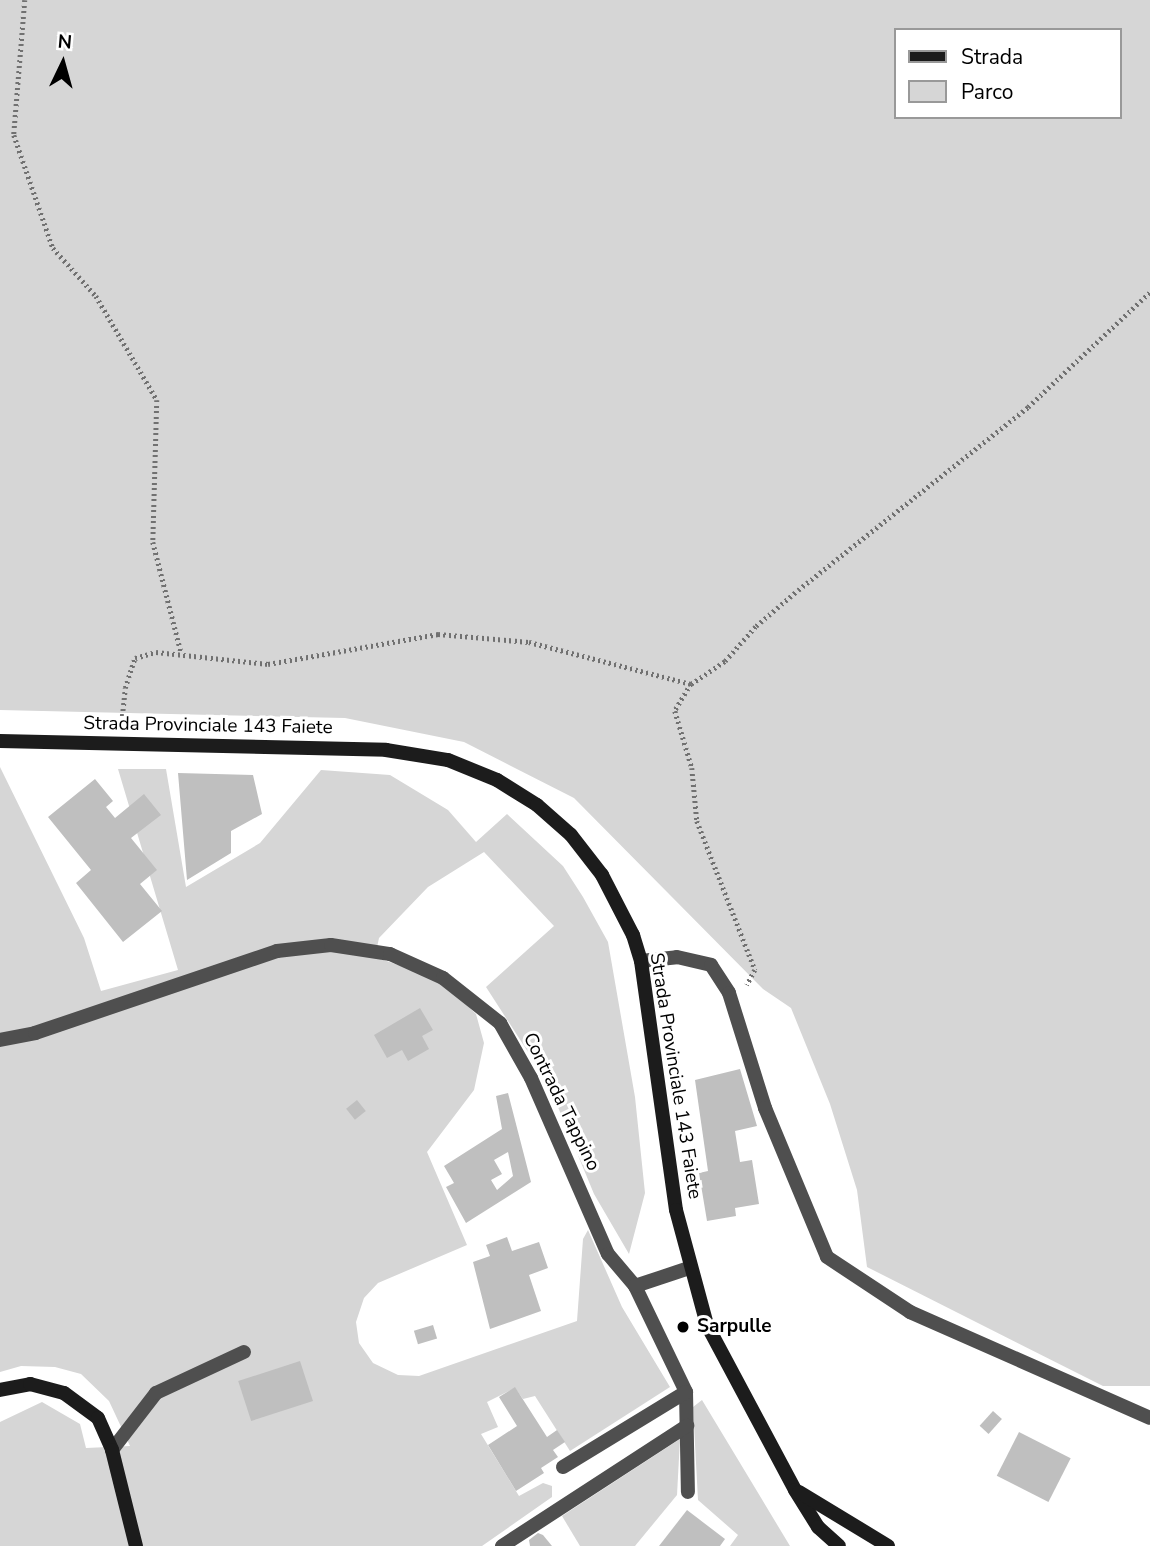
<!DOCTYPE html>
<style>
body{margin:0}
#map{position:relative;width:1150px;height:1546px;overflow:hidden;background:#fff;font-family:"Nunito Sans",sans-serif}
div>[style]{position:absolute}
.green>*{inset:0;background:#d6d6d6}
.building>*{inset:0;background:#bfbfbf;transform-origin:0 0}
.path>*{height:4.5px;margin-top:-2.25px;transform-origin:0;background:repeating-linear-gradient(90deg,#717171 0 2px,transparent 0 5.5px)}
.lane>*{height:14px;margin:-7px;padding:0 7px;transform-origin:7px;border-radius:7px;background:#4f4f4f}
.street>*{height:14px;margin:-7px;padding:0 7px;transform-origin:7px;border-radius:7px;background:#4f4f4f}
.secondary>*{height:14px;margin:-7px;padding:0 7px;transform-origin:7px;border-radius:7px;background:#1c1c1c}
.dots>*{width:19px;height:19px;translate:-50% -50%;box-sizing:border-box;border:4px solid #fff;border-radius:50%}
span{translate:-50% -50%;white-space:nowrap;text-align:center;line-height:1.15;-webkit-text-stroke:6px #fff;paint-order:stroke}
.street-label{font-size:19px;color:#000}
.poi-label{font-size:19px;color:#000;font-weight:700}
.left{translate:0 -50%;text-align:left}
.legend{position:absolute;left:894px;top:28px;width:228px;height:91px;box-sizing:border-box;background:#fff;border:2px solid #999;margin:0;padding:9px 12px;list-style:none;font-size:21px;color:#000}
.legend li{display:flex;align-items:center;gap:14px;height:35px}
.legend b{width:35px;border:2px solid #999}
.north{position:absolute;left:28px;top:28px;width:70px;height:70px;-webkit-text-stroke:5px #fff;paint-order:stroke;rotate:5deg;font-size:19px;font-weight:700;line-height:28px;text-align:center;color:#000}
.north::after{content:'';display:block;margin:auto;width:24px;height:32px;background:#000;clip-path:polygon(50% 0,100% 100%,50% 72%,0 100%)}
</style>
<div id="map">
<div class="green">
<div style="clip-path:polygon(evenodd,0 0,1150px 0,1150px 1386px,1103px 1386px,867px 1267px,857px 1190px,830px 1104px,791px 1008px,763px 989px,574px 798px,464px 742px,345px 718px,0 710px,0 0,896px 30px,1120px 30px,1120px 117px,896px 117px,896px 30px)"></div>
<div style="clip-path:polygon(0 767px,84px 938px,101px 991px,178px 970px,118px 769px,166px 769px,186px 887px,260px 843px,321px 770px,390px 775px,448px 810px,476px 842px,507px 814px,563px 866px,583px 897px,608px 942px,635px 1097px,645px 1193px,629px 1254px,594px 1194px,548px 1083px,486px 987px,554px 926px,484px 852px,428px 887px,379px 938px,375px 957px,424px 974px,454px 993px,476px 1014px,484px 1043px,474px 1090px,427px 1152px,467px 1245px,378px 1283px,364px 1298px,356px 1322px,359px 1343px,373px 1363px,398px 1375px,419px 1376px,577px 1321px,583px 1239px,588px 1230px,622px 1307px,670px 1387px,570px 1451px,535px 1396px,523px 1399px,515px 1388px,487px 1402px,498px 1427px,481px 1434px,519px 1496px,543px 1483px,552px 1486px,552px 1497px,482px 1546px,0 1546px,0 1422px,42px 1402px,80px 1424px,86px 1448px,130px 1446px,109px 1401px,81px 1374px,55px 1367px,21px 1366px,0 1372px)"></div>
<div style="clip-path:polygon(702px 1400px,790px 1546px,730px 1546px,738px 1535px,698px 1500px,693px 1407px)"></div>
<div style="clip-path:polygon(680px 1439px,677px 1495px,635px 1546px,580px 1546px,562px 1516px)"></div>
</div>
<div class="building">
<div style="clip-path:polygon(178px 773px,253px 775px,262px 814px,231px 831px,231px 853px,187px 880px)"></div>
<div style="clip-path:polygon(95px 779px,113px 801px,106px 807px,115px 818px,144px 794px,161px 815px,131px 838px,157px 870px,140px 884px,162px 911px,123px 942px,76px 883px,91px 870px,48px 817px)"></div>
<div style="clip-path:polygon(420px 1008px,433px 1030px,422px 1036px,429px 1049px,408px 1061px,402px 1050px,387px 1058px,374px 1035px)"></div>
<div style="clip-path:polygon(740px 1069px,757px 1126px,735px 1131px,740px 1162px,752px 1160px,759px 1204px,735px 1208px,736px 1216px,707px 1221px,699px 1173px,708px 1171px,695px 1080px)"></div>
<div style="clip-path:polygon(evenodd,508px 1093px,531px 1182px,466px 1223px,446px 1187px,454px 1183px,444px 1166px,502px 1129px,496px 1096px,508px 1093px,508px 1152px,513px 1176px,497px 1190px,491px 1180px,502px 1174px,494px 1160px,508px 1152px)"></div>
<div style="left:357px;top:1100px;width:14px;height:14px;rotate:51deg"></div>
<div style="clip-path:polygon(507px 1237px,512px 1251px,539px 1242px,548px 1268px,529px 1275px,541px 1311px,490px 1329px,473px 1262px,490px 1256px,486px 1245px)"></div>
<div style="left:433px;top:1325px;width:14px;height:20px;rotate:73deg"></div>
<div style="left:300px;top:1361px;width:42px;height:65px;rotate:72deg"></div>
<div style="clip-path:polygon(515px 1387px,547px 1437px,557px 1430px,565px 1442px,553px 1450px,558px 1457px,541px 1468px,544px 1473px,516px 1491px,488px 1445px,517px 1426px,499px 1397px)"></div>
<div style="left:993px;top:1411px;width:12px;height:20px;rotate:42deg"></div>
<div style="left:1019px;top:1432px;width:58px;height:49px;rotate:27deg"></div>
<div style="clip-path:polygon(687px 1510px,725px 1539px,720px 1546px,659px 1546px)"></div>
<div style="clip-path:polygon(538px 1533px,543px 1535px,552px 1546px,530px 1546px,529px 1540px)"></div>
</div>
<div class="path">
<div style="left:25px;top:0;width:135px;rotate:94.7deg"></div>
<div style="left:14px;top:135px;width:120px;rotate:71deg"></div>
<div style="left:53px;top:248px;width:64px;rotate:48.1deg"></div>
<div style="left:96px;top:296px;width:121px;rotate:59.6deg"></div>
<div style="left:157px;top:400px;width:142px;rotate:91.6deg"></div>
<div style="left:153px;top:542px;width:114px;rotate:75.7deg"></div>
<div style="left:691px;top:684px;width:31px;rotate:121deg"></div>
<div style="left:675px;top:711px;width:59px;rotate:73.4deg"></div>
<div style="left:692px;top:768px;width:53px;rotate:84.6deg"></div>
<div style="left:697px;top:821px;width:160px;rotate:68.7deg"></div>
<div style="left:755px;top:970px;width:17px;rotate:118deg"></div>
<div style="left:121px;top:727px;width:39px;rotate:-84deg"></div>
<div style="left:125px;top:688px;width:32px;rotate:-72deg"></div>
<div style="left:135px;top:658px;width:22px;rotate:-16deg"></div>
<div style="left:156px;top:652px;width:113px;rotate:6.1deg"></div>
<div style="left:268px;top:664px;width:173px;rotate:-10deg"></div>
<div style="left:438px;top:634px;width:91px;rotate:5deg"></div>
<div style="left:529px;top:642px;width:167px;rotate:14.5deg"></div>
<div style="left:691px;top:684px;width:41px;rotate:-34.1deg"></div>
<div style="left:725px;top:661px;width:47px;rotate:-48.5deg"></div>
<div style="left:756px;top:626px;width:55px;rotate:-40.6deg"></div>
<div style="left:798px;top:590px;width:294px;rotate:-38.5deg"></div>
<div style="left:1028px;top:407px;width:168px;rotate:-43.3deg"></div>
</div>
<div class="lane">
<div style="left:641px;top:961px;width:36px;rotate:-6deg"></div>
<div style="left:677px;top:957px;width:35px;rotate:13deg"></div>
<div style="left:711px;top:965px;width:33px;rotate:57deg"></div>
<div style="left:729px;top:993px;width:121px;rotate:72.6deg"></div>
<div style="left:765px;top:1108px;width:161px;rotate:67.4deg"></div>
<div style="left:827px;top:1257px;width:100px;rotate:33.5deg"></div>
<div style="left:910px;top:1312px;width:262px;rotate:23.8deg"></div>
<div style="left:635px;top:1286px;width:118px;rotate:64.3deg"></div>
<div style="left:686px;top:1392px;width:100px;rotate:88.9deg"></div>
<div style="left:112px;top:1450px;width:72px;rotate:-52.3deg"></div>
<div style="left:156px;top:1393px;width:97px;rotate:-25deg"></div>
<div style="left:563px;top:1467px;width:144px;rotate:-31.4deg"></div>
<div style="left:502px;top:1546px;width:221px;rotate:-33deg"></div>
</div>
<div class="street">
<div style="left:0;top:1040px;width:36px;rotate:-11deg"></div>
<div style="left:35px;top:1033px;width:256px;rotate:-18.7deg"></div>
<div style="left:277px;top:951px;width:54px;rotate:-6.3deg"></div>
<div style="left:331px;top:945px;width:60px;rotate:8.7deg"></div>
<div style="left:390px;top:954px;width:58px;rotate:24.4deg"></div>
<div style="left:443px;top:978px;width:73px;rotate:38.3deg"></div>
<div style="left:500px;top:1023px;width:63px;rotate:60.6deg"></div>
<div style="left:531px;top:1078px;width:192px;rotate:66.4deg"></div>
<div style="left:608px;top:1254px;width:42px;rotate:49.8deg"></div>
<div style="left:635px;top:1286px;width:57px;rotate:-18.4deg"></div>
</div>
<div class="secondary">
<div style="left:0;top:741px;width:386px;rotate:1.3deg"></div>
<div style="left:386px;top:750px;width:63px;rotate:9.2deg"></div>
<div style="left:448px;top:760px;width:53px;rotate:22.2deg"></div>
<div style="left:497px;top:780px;width:47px;rotate:32deg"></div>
<div style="left:537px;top:805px;width:45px;rotate:41.4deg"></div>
<div style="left:571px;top:835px;width:51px;rotate:52.2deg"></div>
<div style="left:602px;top:875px;width:68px;rotate:62.7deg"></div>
<div style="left:633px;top:935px;width:27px;rotate:73deg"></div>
<div style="left:641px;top:961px;width:251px;rotate:82deg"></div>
<div style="left:676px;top:1210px;width:119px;rotate:74.9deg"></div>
<div style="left:707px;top:1325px;width:187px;rotate:61.9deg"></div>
<div style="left:795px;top:1490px;width:44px;rotate:58.1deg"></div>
<div style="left:818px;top:1527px;width:28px;rotate:42deg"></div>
<div style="left:0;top:1390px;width:31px;rotate:-11deg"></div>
<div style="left:30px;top:1384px;width:35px;rotate:15deg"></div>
<div style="left:64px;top:1393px;width:42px;rotate:36.3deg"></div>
<div style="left:98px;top:1418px;width:35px;rotate:66deg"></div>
<div style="left:112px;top:1450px;width:99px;rotate:76deg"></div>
<div style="left:799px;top:1492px;width:104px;rotate:31.2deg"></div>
</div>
<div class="dots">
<div style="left:683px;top:1327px;background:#000"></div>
</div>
<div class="street-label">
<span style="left:208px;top:726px;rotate:1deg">Strada Provinciale 143 Faiete</span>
<span style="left:675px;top:1076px;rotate:81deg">Strada Provinciale 143 Faiete</span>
<span style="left:561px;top:1102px;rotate:64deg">Contrada Tappino</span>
</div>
<div class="poi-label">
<span class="left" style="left:697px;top:1327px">Sarpulle</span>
</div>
<ul class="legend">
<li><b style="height:9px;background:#1c1c1c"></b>Strada</li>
<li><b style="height:19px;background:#d6d6d6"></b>Parco</li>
</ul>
<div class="north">N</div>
</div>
